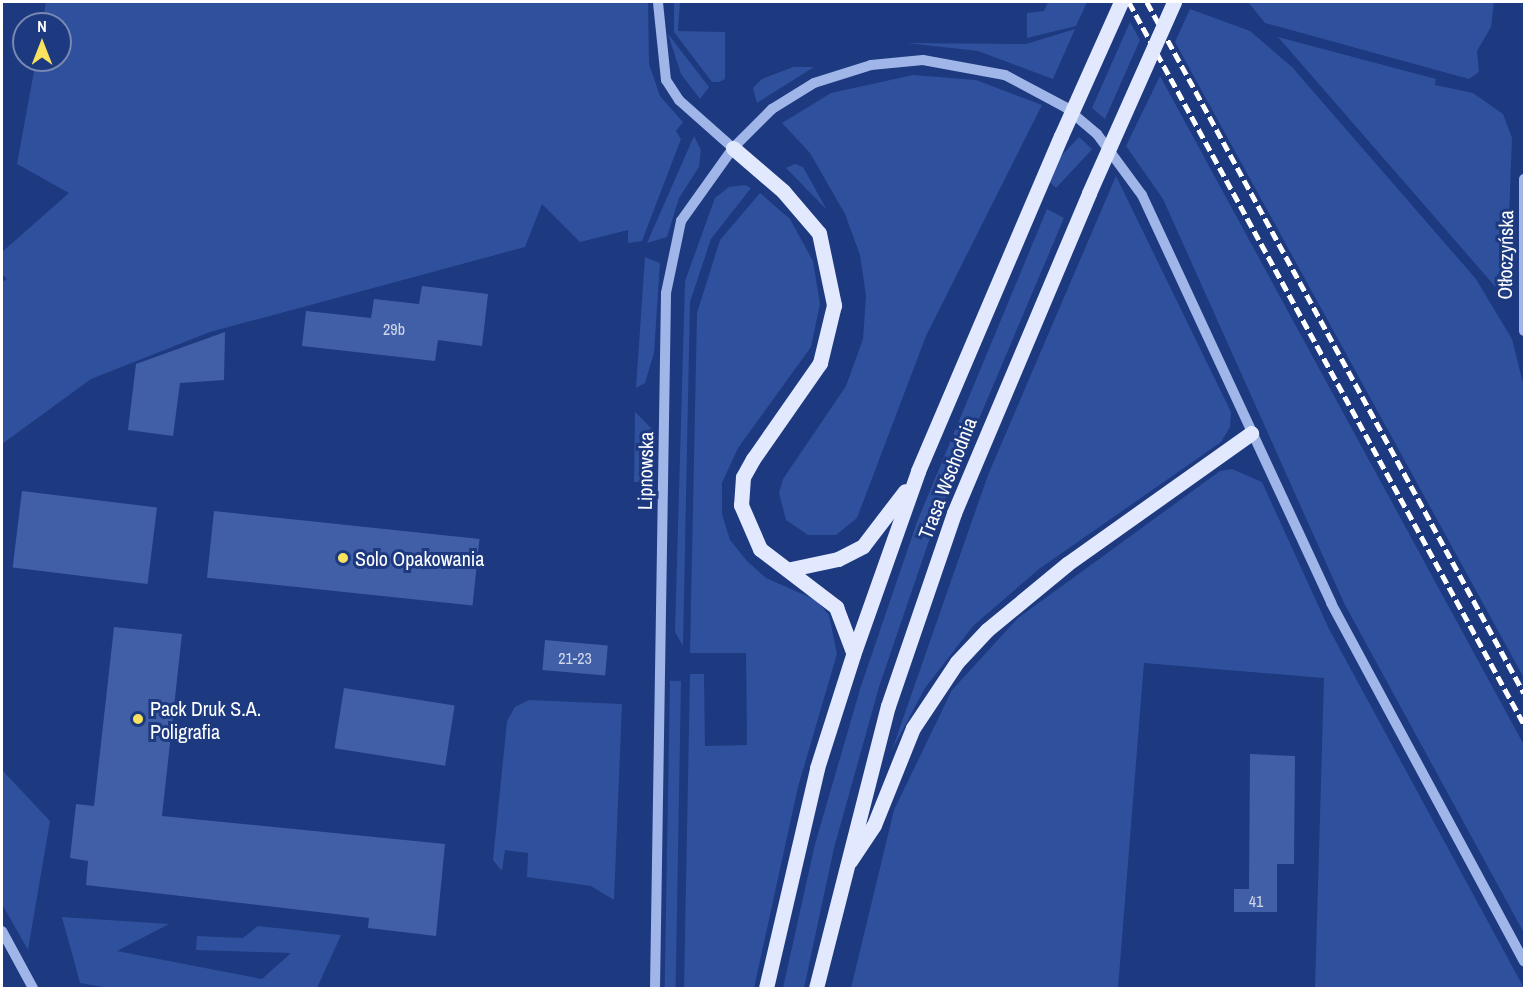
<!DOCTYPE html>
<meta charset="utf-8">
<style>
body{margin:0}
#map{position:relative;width:1526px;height:990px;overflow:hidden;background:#1d397f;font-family:"Archivo Narrow",sans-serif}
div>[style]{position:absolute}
.green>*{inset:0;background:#2f509d;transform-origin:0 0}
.building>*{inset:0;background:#415fa7;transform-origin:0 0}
.minor>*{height:10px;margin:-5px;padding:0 5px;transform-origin:5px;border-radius:5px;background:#a0b6e9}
.major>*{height:15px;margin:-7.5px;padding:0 7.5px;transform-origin:7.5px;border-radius:7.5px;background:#e2e9fe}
.rail>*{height:4.5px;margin-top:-2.25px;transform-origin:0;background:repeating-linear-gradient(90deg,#fff 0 10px,transparent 0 14.5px)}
.major-bridge>*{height:15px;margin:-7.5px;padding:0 7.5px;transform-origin:7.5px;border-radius:7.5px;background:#e2e9fe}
.dots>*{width:16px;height:16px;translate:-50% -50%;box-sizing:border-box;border:3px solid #1d397f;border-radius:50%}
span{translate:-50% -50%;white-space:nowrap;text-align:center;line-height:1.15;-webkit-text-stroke:6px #1d397f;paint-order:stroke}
.number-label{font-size:16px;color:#d0d7e9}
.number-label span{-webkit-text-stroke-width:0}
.street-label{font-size:20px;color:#fff}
.poi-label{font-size:20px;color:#fff}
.left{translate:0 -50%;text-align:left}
.frame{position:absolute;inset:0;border:3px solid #fff;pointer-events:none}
.north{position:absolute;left:12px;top:12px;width:60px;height:60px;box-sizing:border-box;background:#1d397f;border:2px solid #7788b2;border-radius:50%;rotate:0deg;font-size:16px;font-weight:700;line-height:24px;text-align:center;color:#fff}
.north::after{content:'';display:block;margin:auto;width:21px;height:27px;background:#f9e35e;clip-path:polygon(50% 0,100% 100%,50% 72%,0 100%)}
</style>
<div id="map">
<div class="green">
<div style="clip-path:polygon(46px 2px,648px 2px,649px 64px,660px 96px,683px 122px,676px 131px,681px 139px,642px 241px,628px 243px,628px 230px,580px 242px,542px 204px,525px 247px,210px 332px,91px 379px,2px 444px,2px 282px,7px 279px,2px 274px,2px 252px,69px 193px,17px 164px,36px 60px,60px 60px,60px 24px,42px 24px)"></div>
<div style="clip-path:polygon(674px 2px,680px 2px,678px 31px,725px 32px,725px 79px,719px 82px,712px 82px,674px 32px)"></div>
<div style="clip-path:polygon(1048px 2px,1087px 2px,1076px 26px,1027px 38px,1027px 13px,1044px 11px)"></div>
<div style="clip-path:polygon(1248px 2px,1494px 2px,1491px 27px,1477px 51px,1479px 72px,1469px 79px,1265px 23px)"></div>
<div style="clip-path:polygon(1190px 9px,1250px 31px,1292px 67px,1476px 279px,1512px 339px,1524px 387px,1524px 678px,1175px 42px)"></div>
<div style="clip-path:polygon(1130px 22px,1140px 40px,1105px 119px,1092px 108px)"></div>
<div style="clip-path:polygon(1075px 29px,1053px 79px,978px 51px,907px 43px,1026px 44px)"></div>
<div style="clip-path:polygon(668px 34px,709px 87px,700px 99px,681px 74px)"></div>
<div style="clip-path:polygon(1278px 37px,1436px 79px,1435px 85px,1473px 93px,1503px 114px,1512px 138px,1506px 299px)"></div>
<div style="clip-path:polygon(793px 67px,814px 67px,757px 103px,753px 88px,762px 79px)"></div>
<div style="clip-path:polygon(913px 75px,976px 80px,1042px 105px,926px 336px,857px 518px,836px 535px,808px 535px,786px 520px,779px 493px,783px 479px,846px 386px,863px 339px,866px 296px,860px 255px,845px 214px,810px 153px,782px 123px,831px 93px)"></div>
<div style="clip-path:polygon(1160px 76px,1524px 745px,1524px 933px,1344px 603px,1163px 199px,1126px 146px)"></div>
<div style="clip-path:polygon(694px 136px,701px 150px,699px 167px,679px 198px,667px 237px,647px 243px)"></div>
<div style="left:1079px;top:137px;width:18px;height:53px;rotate:43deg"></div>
<div style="clip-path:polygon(795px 164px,803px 167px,827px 210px,786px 168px)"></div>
<div style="clip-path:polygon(1116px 176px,1231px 412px,1230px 427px,1221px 442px,1039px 569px,973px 626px,925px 688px,892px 750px,988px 475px)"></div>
<div style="clip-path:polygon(745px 185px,751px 188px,711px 239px,690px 302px,683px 646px,675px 632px,685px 281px,715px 198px,729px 187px)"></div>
<div style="clip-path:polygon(760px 193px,790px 219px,813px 261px,820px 304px,811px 347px,738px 448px,722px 483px,722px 514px,730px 540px,747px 561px,766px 578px,816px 600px,829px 615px,837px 654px,798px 787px,754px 988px,684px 988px,690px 674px,704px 674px,705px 746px,747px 745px,746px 653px,690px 653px,697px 313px,720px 240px)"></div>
<div style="clip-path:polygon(1047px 209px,1064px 218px,935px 523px,879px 687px,834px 848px,804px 988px,783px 988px,815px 844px,861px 686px,917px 522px)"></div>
<div style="clip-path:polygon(645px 257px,660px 263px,654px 353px,645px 383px,636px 388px)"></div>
<div style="clip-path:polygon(635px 412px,653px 430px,653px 482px,634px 482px)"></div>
<div style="clip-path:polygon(1232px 469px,1262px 482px,1329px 629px,1524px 988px,1315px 988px,1324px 678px,1144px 663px,1118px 988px,851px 988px,894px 810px,952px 690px,1018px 618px,1220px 471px)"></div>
<div style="left:681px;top:681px;width:307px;height:11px;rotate:91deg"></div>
<div style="clip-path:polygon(529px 700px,622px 704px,614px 900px,591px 886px,527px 877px,528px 853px,505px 850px,502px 871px,493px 860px,507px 721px,515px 707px)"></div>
<div style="clip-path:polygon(2px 770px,50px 821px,28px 950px,2px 904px)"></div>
<div style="clip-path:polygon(62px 917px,169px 924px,117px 951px,262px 979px,291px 953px,196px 950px,197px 936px,243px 938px,258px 926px,341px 935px,317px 988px,109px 988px,80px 983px)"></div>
</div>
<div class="building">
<div style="clip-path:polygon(422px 286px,488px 294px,482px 346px,438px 340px,435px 361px,302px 346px,306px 311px,371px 318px,374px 299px,419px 304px)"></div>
<div style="clip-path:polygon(225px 332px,224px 380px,180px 383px,173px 436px,128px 430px,136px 364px)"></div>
<div style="left:22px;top:491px;width:136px;height:77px;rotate:7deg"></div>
<div style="left:214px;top:511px;width:267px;height:67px;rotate:6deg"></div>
<div style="clip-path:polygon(114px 627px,182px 634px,162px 816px,445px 844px,436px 936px,368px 928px,369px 918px,86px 885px,88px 861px,70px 858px,76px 804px,94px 806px)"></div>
<div style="left:545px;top:640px;width:63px;height:30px;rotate:5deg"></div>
<div style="left:344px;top:688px;width:112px;height:61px;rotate:9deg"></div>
<div style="clip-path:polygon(1250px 754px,1295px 756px,1294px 864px,1277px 864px,1277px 912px,1234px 912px,1234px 889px,1249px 889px)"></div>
</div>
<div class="minor">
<div style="left:733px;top:148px;width:55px;rotate:-45deg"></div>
<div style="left:772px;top:109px;width:49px;rotate:-31.8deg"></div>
<div style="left:814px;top:83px;width:60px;rotate:-17.5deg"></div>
<div style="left:871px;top:65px;width:52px;rotate:-5.5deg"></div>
<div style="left:923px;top:60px;width:83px;rotate:10.4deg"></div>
<div style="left:1005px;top:75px;width:68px;rotate:28.1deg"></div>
<div style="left:1065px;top:107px;width:42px;rotate:40.2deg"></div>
<div style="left:1097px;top:134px;width:76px;rotate:53.6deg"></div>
<div style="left:1142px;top:195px;width:450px;rotate:65.1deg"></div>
<div style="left:1331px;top:603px;width:407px;rotate:61.7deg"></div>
<div style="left:1524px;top:179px;width:152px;rotate:90deg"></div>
<div style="left:2px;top:931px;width:65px;rotate:61.5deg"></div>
<div style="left:655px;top:988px;width:695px;rotate:-89.09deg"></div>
<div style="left:666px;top:293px;width:74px;rotate:-78.2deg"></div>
<div style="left:681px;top:221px;width:90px;rotate:-54.5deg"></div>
<div style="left:733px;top:148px;width:72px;rotate:-138.4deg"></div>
<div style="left:679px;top:100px;width:24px;rotate:-123deg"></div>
<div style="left:666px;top:80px;width:78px;rotate:-95.9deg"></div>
</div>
<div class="major">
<div style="left:733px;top:148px;width:66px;rotate:40.7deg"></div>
<div style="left:783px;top:191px;width:55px;rotate:49.4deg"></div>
<div style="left:819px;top:233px;width:74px;rotate:78.2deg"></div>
<div style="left:834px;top:305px;width:60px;rotate:103.6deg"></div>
<div style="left:820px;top:363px;width:117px;rotate:124.9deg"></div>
<div style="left:753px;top:459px;width:21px;rotate:119deg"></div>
<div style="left:743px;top:477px;width:28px;rotate:94deg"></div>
<div style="left:741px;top:505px;width:48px;rotate:66.6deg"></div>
<div style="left:760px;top:549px;width:96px;rotate:37.3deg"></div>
<div style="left:836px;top:607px;width:48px;rotate:69.3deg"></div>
<div style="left:791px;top:569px;width:48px;rotate:-12deg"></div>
<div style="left:838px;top:559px;width:28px;rotate:-27deg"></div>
<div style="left:863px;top:546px;width:69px;rotate:-52.6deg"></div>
<div style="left:850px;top:861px;width:43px;rotate:-56.3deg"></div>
<div style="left:874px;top:825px;width:105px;rotate:-68.1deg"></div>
<div style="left:913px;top:728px;width:79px;rotate:-56.3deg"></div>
<div style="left:957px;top:662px;width:44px;rotate:-46.8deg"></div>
<div style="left:987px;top:630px;width:104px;rotate:-39.5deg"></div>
<div style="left:1067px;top:564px;width:226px;rotate:-35.4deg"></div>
<div style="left:766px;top:988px;width:226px;rotate:-76.9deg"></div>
<div style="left:817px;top:768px;width:119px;rotate:-72.3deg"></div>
<div style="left:853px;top:655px;width:195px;rotate:-70.5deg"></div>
<div style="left:918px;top:471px;width:364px;rotate:-66.9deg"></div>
<div style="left:816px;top:988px;width:291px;rotate:-75.7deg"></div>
<div style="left:888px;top:706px;width:204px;rotate:-71.1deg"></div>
<div style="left:954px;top:513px;width:347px;rotate:-67.1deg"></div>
</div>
<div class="rail">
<div style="left:1129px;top:2px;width:823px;rotate:61.32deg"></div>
<div style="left:1147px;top:2px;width:787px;rotate:61.38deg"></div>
</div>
<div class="major-bridge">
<div style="left:1061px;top:136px;width:147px;rotate:-65.9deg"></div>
<div style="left:1089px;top:193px;width:209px;rotate:-66deg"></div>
</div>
<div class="dots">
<div style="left:343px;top:558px;background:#f9e35e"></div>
<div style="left:138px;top:719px;background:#f9e35e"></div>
</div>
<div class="number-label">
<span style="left:394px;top:329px">29b</span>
<span style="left:575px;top:658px">21-23</span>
<span style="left:1256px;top:901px">41</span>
</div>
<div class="street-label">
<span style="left:1505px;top:255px;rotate:-89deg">Otłoczyńska</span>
<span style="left:645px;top:471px;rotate:-89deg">Lipnowska</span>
<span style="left:947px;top:478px;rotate:-69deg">Trasa Wschodnia</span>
</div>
<div class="poi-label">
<span class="left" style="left:355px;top:558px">Solo Opakowania</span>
<span class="left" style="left:150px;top:720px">Pack Druk S.A.<br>Poligrafia</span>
</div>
<div class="frame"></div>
<div class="north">N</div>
</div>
